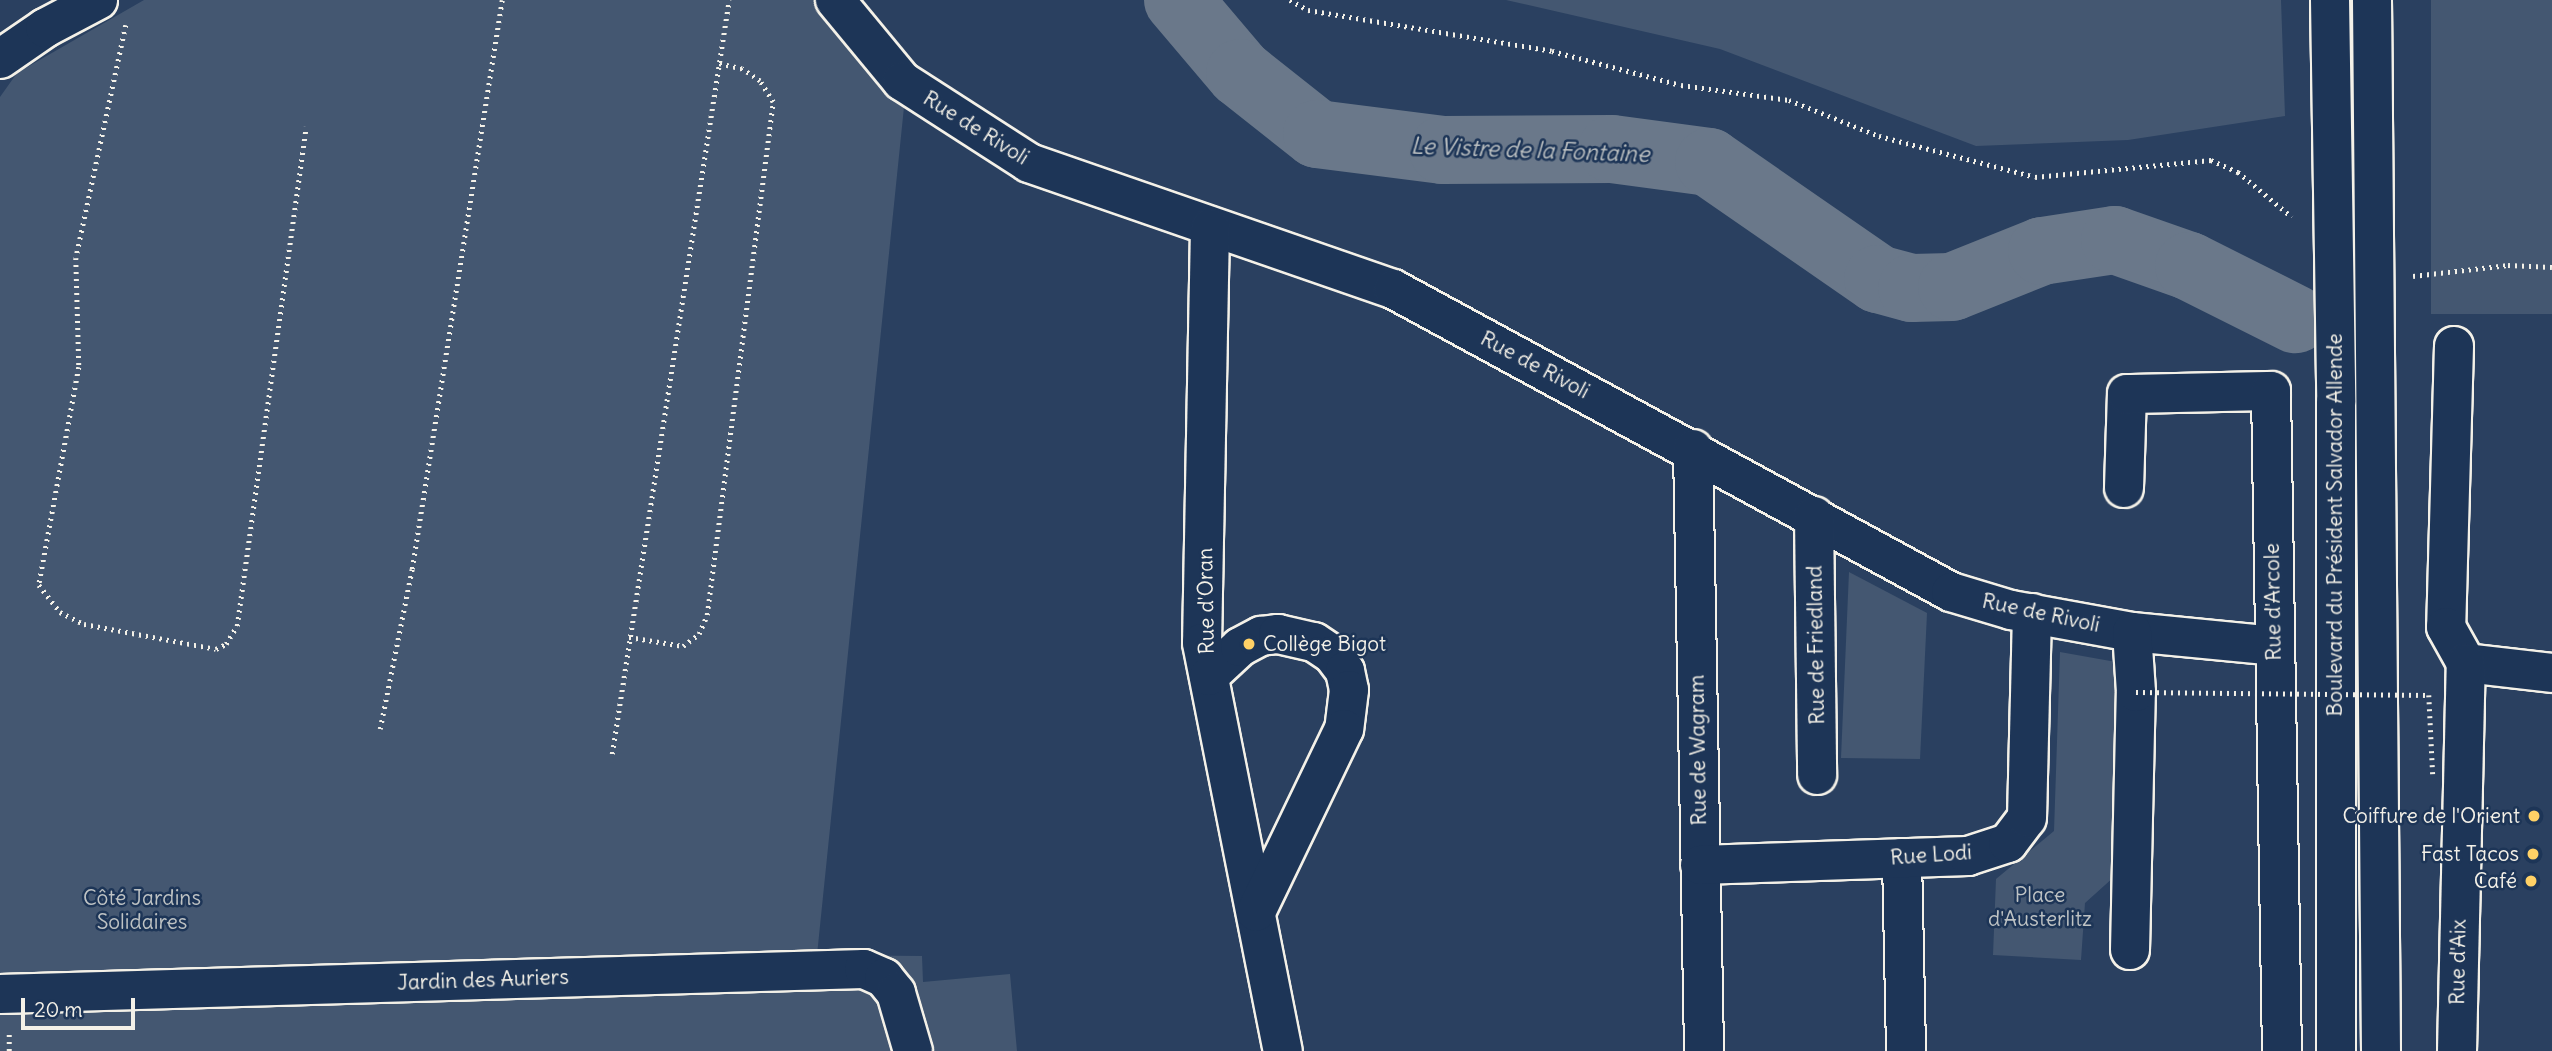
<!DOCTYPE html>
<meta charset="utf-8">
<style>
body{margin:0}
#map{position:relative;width:2552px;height:1051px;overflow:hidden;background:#2a4060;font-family:Delius,sans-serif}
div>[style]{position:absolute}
.green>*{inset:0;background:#445771;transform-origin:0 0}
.river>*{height:68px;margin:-34px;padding:0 34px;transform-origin:34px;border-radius:34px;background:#6a788a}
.path>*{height:4.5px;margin-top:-2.25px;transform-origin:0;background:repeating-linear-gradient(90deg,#f4f1e8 0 2px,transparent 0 7px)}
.roads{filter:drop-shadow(2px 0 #f4f1e8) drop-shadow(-2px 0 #f4f1e8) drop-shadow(0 2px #f4f1e8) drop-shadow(0 -2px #f4f1e8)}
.minor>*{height:38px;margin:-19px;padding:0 19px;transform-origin:19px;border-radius:19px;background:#1d3557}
.major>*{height:38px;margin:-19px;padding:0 19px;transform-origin:19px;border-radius:19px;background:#1d3557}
.path-bridge>*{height:4.5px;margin-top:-2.25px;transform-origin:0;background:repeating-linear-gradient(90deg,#f4f1e8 0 2px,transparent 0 7px)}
.dots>*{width:19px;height:19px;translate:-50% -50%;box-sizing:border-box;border:4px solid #1d3557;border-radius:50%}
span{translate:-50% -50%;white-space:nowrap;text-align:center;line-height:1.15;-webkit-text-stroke:5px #1d3557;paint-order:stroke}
.street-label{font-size:21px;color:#f4f1e8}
.poi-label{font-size:21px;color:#f4f1e8}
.left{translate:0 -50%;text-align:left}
.right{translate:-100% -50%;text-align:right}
.park-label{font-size:21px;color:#bfc3c4}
.water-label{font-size:23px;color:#bdc1c2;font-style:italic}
.scale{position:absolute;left:21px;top:998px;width:114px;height:32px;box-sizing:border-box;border:4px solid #f4f1e8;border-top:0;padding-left:9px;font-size:21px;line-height:24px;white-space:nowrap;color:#f4f1e8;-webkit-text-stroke:5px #1d3557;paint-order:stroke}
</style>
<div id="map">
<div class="green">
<div style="clip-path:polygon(144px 0,814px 0,904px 107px,817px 955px,922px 956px,923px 982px,1010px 974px,1017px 1051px,0 1051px,0 97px,17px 73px)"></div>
<div style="clip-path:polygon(1506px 0,2281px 0,2285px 116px,2128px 140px,1976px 146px,1720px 49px)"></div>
<div style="left:2431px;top:0;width:121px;height:314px"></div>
<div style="clip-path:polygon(1849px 572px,1927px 613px,1920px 759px,1841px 758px)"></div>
<div style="clip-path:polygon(2060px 652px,2116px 662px,2115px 876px,2085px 903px,2081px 960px,1993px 955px,1996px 879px,2054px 831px)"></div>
</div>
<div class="river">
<div style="left:1178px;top:0;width:96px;rotate:49.7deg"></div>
<div style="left:1240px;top:73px;width:98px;rotate:38.4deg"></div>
<div style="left:1317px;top:134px;width:127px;rotate:7.2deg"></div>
<div style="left:1443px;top:150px;width:169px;rotate:-0.3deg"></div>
<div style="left:1612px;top:149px;width:98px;rotate:7.6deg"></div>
<div style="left:1709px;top:162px;width:206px;rotate:34.7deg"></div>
<div style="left:1878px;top:279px;width:35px;rotate:15deg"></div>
<div style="left:1912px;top:288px;width:40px;rotate:-1.4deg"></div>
<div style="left:1952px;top:287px;width:97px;rotate:-21.8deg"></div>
<div style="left:2042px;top:251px;width:74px;rotate:-8.6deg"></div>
<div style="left:2115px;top:240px;width:78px;rotate:19.4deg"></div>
<div style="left:2189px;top:266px;width:119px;rotate:26.6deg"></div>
</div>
<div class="path">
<div style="left:1290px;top:0;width:21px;rotate:29deg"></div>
<div style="left:1308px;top:10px;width:247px;rotate:9.5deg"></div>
<div style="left:1552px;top:51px;width:133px;rotate:14.8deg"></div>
<div style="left:1681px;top:85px;width:109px;rotate:7.9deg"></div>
<div style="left:1789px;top:100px;width:97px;rotate:21.8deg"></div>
<div style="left:1879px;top:136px;width:161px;rotate:14.7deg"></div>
<div style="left:2035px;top:177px;width:177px;rotate:-5.5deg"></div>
<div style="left:2211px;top:160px;width:30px;rotate:24deg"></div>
<div style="left:2238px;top:172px;width:70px;rotate:39.8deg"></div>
<div style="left:126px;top:25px;width:238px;rotate:102.1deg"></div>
<div style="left:76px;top:258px;width:109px;rotate:88.4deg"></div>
<div style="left:79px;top:367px;width:222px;rotate:100.4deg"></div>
<div style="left:39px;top:585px;width:34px;rotate:52deg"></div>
<div style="left:60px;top:612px;width:27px;rotate:27deg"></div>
<div style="left:84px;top:624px;width:134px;rotate:10.7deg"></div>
<div style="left:216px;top:649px;width:11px;rotate:-27deg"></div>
<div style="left:226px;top:644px;width:21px;rotate:-59deg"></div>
<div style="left:237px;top:626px;width:504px;rotate:-82.13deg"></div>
<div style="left:2413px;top:276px;width:96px;rotate:-6.6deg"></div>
<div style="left:2508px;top:265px;width:44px;rotate:2.6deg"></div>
<div style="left:629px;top:637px;width:55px;rotate:9.5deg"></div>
<div style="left:683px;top:646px;width:20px;rotate:-37deg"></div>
<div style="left:699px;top:634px;width:21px;rotate:-67deg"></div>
<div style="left:707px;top:615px;width:517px;rotate:-82.67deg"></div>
<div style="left:773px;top:102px;width:25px;rotate:-122deg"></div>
<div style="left:760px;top:81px;width:22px;rotate:-146deg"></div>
<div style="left:742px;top:69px;width:26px;rotate:-167deg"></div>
<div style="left:380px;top:729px;width:163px;rotate:-78.7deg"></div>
<div style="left:412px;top:569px;width:576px;rotate:-81.01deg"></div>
<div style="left:612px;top:754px;width:763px;rotate:-81.18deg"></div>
<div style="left:9px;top:1051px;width:21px;rotate:-90deg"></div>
</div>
<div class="roads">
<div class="minor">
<div style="left:835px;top:0;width:105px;rotate:50.4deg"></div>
<div style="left:902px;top:81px;width:151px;rotate:32.8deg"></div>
<div style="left:1029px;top:163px;width:385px;rotate:19.1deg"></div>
<div style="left:1393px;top:289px;width:635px;rotate:28.5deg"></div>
<div style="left:1951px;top:592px;width:63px;rotate:16.7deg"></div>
<div style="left:2011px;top:610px;width:123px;rotate:10.3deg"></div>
<div style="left:2132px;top:632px;width:143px;rotate:5.6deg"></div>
<div style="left:0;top:59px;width:55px;rotate:-34.6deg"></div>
<div style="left:45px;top:28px;width:60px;rotate:-27.8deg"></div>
<div style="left:1210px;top:228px;width:415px;rotate:91.1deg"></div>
<div style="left:1202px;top:643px;width:416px;rotate:78.8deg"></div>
<div style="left:2454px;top:346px;width:281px;rotate:91.6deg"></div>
<div style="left:2446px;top:627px;width:41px;rotate:60.9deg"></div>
<div style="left:1693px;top:449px;width:602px;rotate:88.95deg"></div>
<div style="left:2124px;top:488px;width:94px;rotate:-88.2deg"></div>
<div style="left:2127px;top:394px;width:144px;rotate:-1.2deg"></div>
<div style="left:2271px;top:391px;width:660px;rotate:89.05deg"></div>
<div style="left:1814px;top:516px;width:259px;rotate:89.3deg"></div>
<div style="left:2466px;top:663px;width:87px;rotate:6.6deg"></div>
<div style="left:1209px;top:676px;width:42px;rotate:-43.1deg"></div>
<div style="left:1240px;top:647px;width:24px;rotate:-28deg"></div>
<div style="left:1261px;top:636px;width:17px;rotate:-7deg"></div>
<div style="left:1278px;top:634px;width:37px;rotate:13deg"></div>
<div style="left:1314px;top:642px;width:23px;rotate:34deg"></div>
<div style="left:1333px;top:655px;width:20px;rotate:53deg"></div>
<div style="left:1345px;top:671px;width:19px;rotate:78deg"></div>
<div style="left:1349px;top:690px;width:39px;rotate:97deg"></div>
<div style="left:1344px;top:729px;width:203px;rotate:115.7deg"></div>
<div style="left:1902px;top:858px;width:193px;rotate:88.8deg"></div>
<div style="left:1700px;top:865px;width:268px;rotate:-1.9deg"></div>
<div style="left:1968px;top:856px;width:42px;rotate:-18deg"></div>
<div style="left:2008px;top:843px;width:31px;rotate:-53deg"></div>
<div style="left:2027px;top:818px;width:205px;rotate:-88.6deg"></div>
<div style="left:2130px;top:950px;width:258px;rotate:-88.7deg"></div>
<div style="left:2136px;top:692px;width:60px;rotate:-93.8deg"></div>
<div style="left:0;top:994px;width:864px;rotate:-1.66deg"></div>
<div style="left:864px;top:969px;width:22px;rotate:24deg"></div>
<div style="left:884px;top:978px;width:19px;rotate:51deg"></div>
<div style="left:896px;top:993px;width:60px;rotate:73.7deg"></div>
<div style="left:2457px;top:1051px;width:388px;rotate:-88.7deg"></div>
</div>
<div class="major">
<div style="left:2330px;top:0;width:402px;rotate:89.1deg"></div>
<div style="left:2336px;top:402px;width:649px;rotate:90deg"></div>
<div style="left:2372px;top:0;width:1051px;rotate:89.51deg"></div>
</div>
</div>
<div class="path-bridge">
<div style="left:2136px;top:692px;width:293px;rotate:0.6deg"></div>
<div style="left:2429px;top:695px;width:82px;rotate:87.2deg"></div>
</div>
<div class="dots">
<div style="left:1249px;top:644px;background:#ffd166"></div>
<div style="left:2534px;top:816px;background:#ffd166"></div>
<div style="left:2533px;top:854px;background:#ffd166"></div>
<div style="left:2531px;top:881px;background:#ffd166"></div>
</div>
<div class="street-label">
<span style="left:976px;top:128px;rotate:32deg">Rue de Rivoli</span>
<span style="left:1535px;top:365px;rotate:28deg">Rue de Rivoli</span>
<span style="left:2335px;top:525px;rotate:-90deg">Boulevard du Président Salvador Allende</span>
<span style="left:1206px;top:601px;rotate:-91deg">Rue d'Oran</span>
<span style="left:2273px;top:602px;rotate:-91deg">Rue d'Arcole</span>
<span style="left:2041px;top:613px;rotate:12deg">Rue de Rivoli</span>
<span style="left:1816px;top:645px;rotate:-91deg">Rue de Friedland</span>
<span style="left:1698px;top:750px;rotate:-91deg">Rue de Wagram</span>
<span style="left:1931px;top:855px;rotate:-4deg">Rue Lodi</span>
<span style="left:2458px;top:962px;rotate:-89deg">Rue d'Aix</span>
<span style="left:483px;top:980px;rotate:-2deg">Jardin des Auriers</span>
</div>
<div class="poi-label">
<span class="left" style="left:1263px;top:644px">Collège Bigot</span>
<span class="right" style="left:2520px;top:816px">Coiffure de l'Orient</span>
<span class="right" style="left:2519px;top:854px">Fast Tacos</span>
<span class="right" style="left:2517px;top:881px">Café</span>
</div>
<div class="park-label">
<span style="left:2040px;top:907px">Place<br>d'Austerlitz</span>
<span style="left:142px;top:910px">Côté Jardins<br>Solidaires</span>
</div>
<div class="water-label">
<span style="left:1530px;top:150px;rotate:2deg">Le Vistre de la Fontaine</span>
</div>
<div class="scale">20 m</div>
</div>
